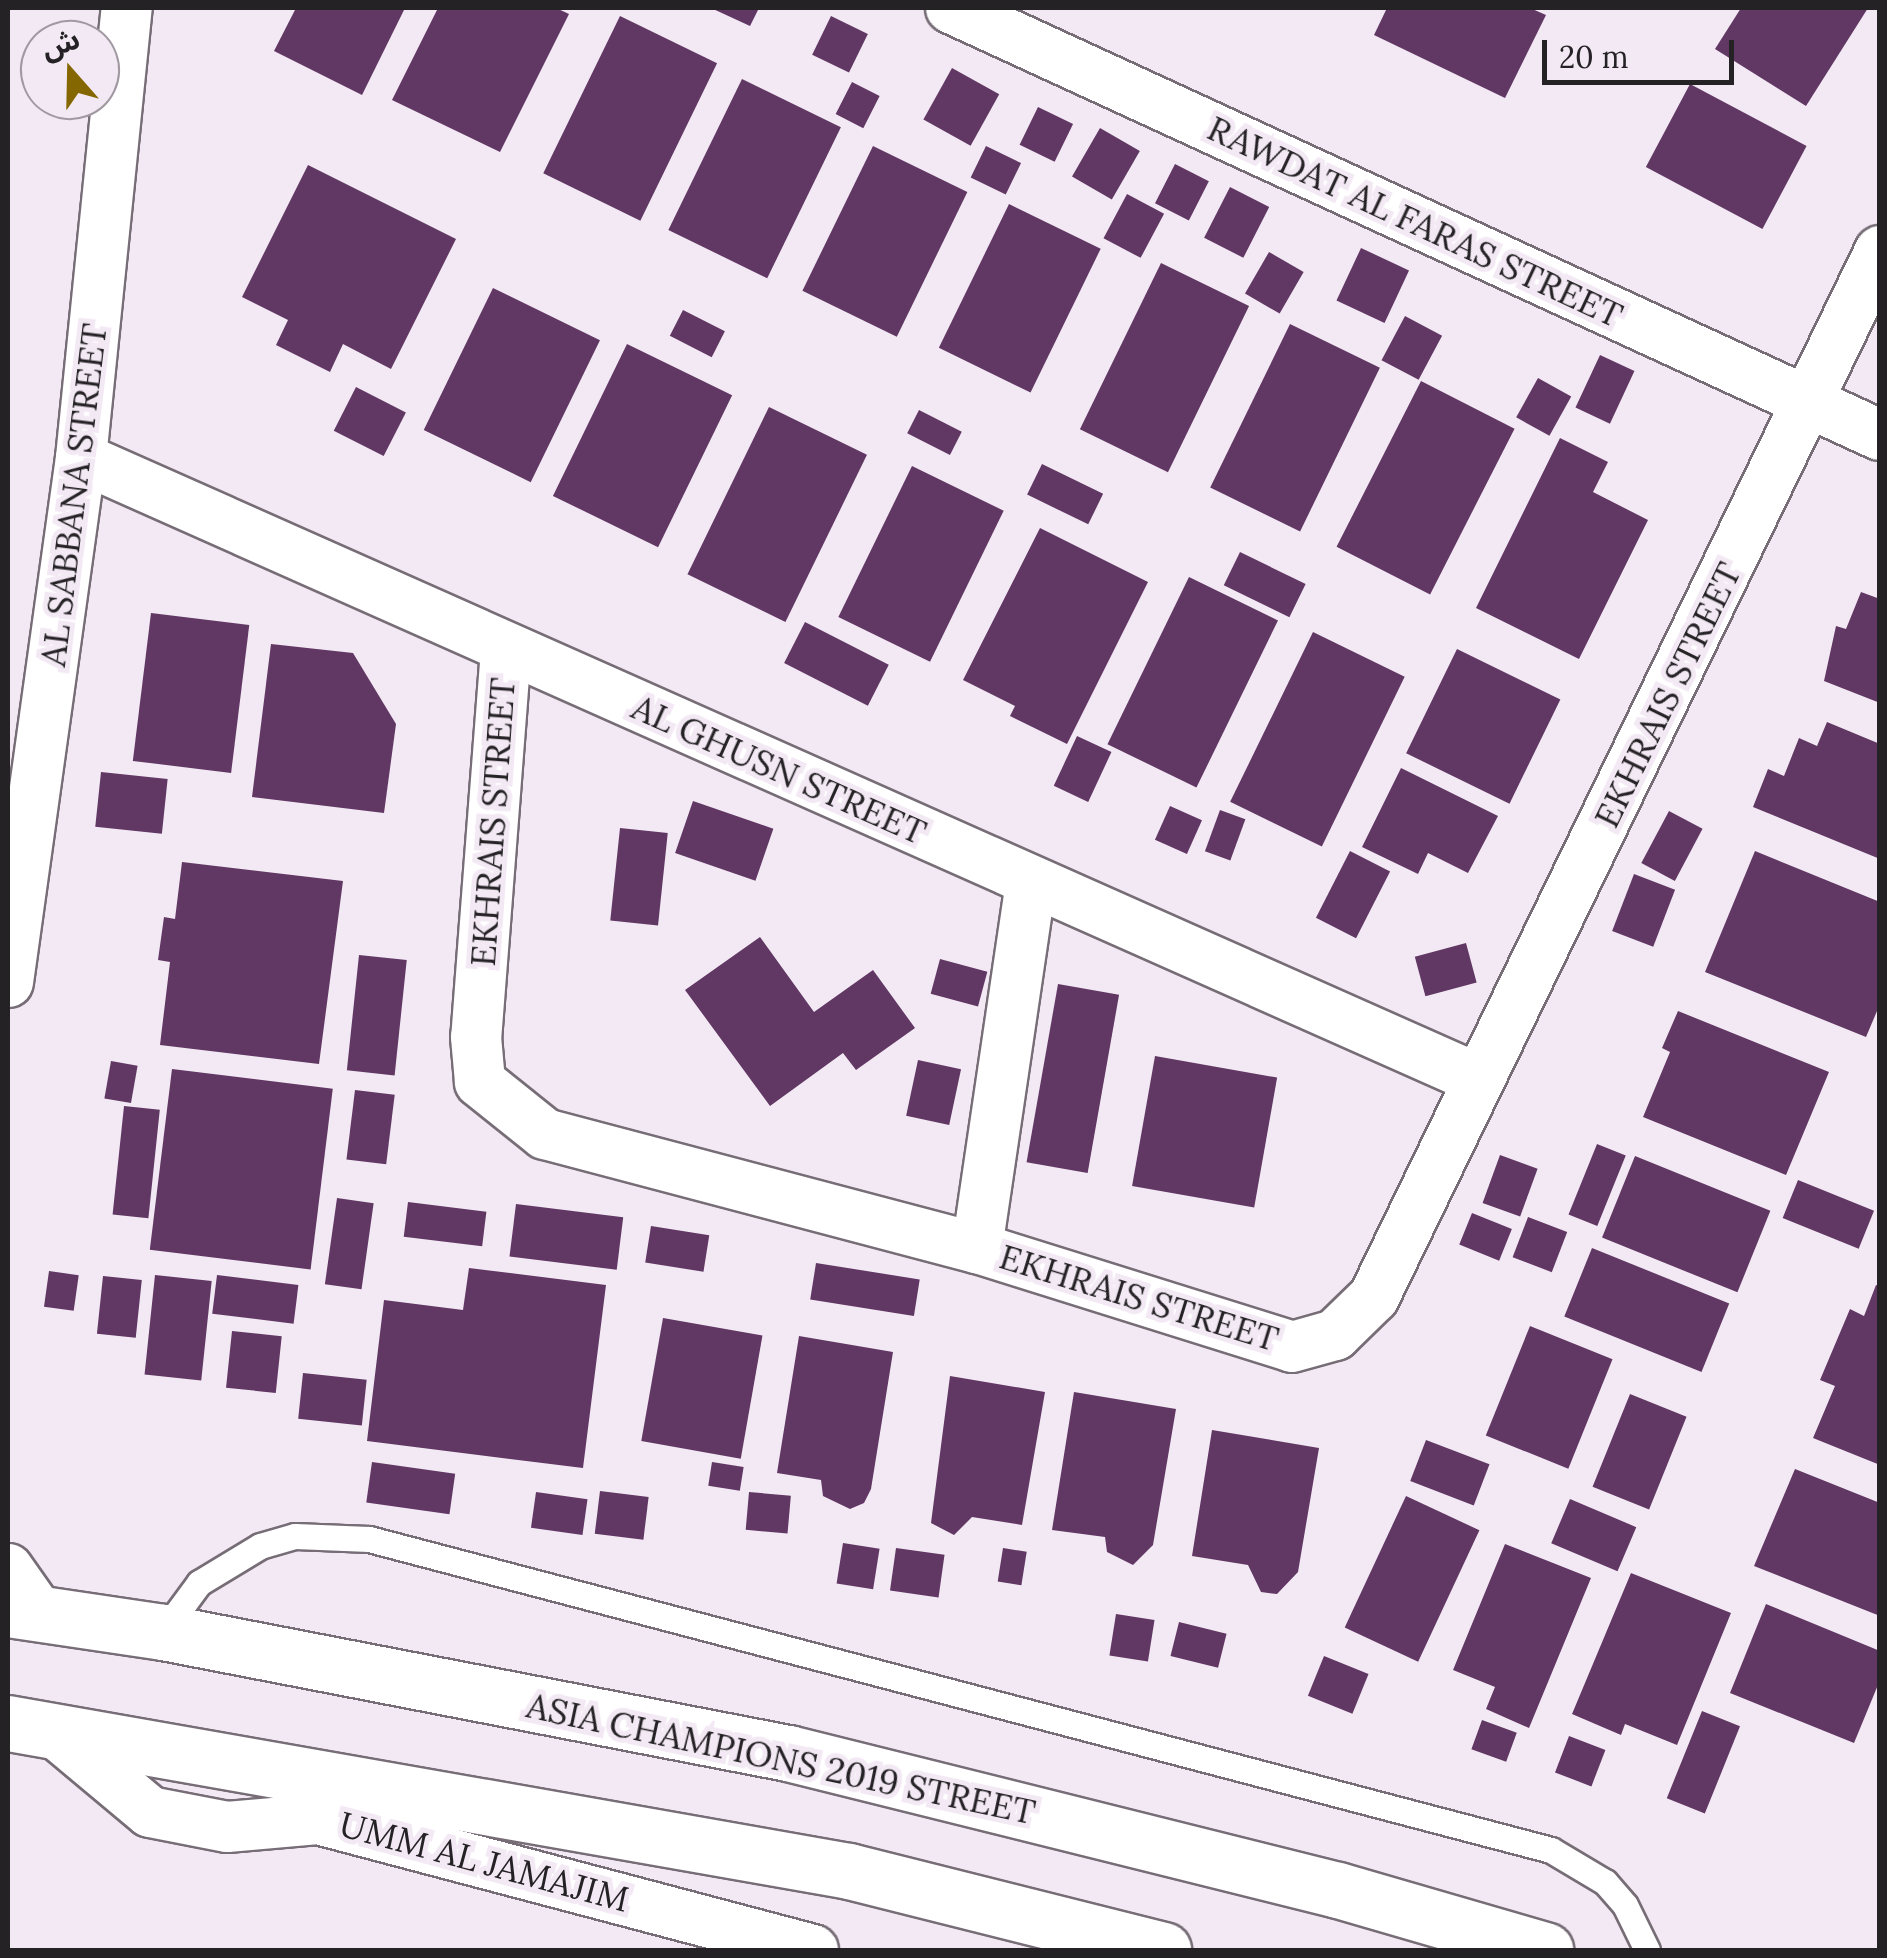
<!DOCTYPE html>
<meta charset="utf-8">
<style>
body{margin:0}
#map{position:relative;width:1887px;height:1958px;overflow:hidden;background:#f3e9f4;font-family:Lora,"Noto Sans Arabic",serif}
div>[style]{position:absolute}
.building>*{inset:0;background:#613764;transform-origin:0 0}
.roads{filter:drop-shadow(2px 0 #766d76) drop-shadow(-2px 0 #766d76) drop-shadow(0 2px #766d76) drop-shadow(0 -2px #766d76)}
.lane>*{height:25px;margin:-12.5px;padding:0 12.5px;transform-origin:12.5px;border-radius:12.5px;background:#fff}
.street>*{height:50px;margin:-25px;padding:0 25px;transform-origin:25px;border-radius:25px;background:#fff}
.secondary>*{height:55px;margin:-27.5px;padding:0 27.5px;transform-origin:27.5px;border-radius:27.5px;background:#fff}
span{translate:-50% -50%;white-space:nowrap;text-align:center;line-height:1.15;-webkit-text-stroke:10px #f3e9f4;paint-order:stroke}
.street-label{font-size:35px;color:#252226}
.frame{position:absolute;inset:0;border:10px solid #252226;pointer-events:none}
.north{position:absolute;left:20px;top:20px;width:100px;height:100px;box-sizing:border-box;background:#f3e9f4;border:2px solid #a199a2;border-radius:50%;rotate:340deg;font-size:28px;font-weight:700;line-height:40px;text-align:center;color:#252226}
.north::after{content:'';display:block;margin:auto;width:35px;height:45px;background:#846700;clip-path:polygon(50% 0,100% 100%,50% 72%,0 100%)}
.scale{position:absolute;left:1542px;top:40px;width:192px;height:45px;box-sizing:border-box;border:5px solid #252226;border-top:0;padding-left:12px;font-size:30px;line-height:35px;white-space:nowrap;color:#252226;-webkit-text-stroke:8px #f3e9f4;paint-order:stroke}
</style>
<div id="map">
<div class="building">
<div style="clip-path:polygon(296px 8px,405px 8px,362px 95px,274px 51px)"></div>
<div style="clip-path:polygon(438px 8px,556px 8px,569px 14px,500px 152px,392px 100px)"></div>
<div style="clip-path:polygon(711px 8px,759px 8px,750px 26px)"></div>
<div style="clip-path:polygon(1387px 8px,1530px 8px,1546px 15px,1505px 98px,1374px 35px)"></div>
<div style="clip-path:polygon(1741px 8px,1868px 8px,1806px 106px,1715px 49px)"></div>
<div style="left:620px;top:16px;width:108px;height:175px;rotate:26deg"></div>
<div style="left:831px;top:16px;width:41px;height:43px;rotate:26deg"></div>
<div style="left:952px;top:68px;width:54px;height:59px;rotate:29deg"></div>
<div style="left:742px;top:79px;width:110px;height:168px;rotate:26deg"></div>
<div style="left:852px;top:82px;width:31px;height:36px;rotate:27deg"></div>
<div style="left:1690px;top:84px;width:132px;height:94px;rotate:28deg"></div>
<div style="left:1038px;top:107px;width:39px;height:42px;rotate:26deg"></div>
<div style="left:1100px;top:128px;width:46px;height:56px;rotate:30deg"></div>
<div style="left:873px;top:146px;width:105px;height:161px;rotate:26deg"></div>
<div style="left:986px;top:146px;width:39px;height:35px;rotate:26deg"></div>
<div style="left:1175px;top:164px;width:38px;height:44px;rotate:27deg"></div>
<div style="clip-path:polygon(308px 165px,456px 239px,391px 369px,343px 344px,330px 372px,276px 345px,288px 320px,242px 297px)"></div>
<div style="left:1230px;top:187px;width:44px;height:57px;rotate:27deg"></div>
<div style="left:1127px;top:194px;width:42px;height:50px;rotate:28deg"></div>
<div style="left:1009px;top:204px;width:102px;height:160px;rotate:26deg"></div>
<div style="left:1361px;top:248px;width:53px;height:58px;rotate:25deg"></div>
<div style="left:1269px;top:252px;width:40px;height:48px;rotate:30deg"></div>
<div style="left:1161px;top:263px;width:98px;height:185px;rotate:26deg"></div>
<div style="left:493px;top:288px;width:119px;height:158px;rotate:26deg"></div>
<div style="left:683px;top:310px;width:47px;height:29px;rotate:27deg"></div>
<div style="left:1405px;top:316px;width:42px;height:50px;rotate:28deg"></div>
<div style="left:1290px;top:324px;width:100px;height:182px;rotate:26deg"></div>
<div style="left:627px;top:344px;width:117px;height:169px;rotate:26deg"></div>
<div style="left:1600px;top:355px;width:38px;height:58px;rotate:25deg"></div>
<div style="left:1538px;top:378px;width:38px;height:45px;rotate:29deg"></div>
<div style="left:1421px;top:381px;width:105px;height:186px;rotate:27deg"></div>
<div style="left:356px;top:387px;width:56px;height:49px;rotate:27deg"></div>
<div style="left:769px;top:407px;width:109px;height:186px;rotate:26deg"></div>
<div style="left:919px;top:410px;width:48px;height:26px;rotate:27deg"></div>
<div style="clip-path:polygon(1560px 438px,1608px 462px,1593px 492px,1648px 520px,1579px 659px,1476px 608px)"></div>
<div style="left:1042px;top:464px;width:68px;height:34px;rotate:26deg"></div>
<div style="left:912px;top:466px;width:102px;height:168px;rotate:26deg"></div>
<div style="clip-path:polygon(1040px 528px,1148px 582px,1067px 744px,1010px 716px,1015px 706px,963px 680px)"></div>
<div style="left:1240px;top:552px;width:73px;height:37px;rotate:26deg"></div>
<div style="left:1189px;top:577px;width:99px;height:186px;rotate:26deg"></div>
<div style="clip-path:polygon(1861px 592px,1880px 599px,1880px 703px,1824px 681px,1836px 626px,1846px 629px)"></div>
<div style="left:151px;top:613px;width:99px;height:149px;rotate:7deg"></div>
<div style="left:805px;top:622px;width:94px;height:46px;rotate:27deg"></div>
<div style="left:1313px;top:632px;width:102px;height:189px;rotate:26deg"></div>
<div style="clip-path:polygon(271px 644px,353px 653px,396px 724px,384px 813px,252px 797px)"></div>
<div style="left:1457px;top:649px;width:115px;height:116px;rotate:26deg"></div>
<div style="clip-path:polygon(1827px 722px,1880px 744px,1880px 859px,1753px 807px,1768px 769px,1784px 776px,1799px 738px,1817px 746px)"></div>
<div style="left:1077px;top:736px;width:38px;height:55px;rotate:25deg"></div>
<div style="clip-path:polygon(1401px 768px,1498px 816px,1468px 873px,1428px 853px,1418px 874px,1362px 847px)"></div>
<div style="left:101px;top:772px;width:67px;height:55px;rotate:6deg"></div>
<div style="left:693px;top:801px;width:85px;height:55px;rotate:19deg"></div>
<div style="left:1170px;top:806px;width:35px;height:37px;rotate:24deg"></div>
<div style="left:1220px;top:810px;width:27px;height:44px;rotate:20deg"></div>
<div style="left:1669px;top:811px;width:38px;height:59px;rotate:28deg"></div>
<div style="left:620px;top:828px;width:48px;height:93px;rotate:6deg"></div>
<div style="left:1350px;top:851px;width:45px;height:75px;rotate:27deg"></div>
<div style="clip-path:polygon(1755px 851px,1880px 902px,1880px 1004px,1866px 1037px,1705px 972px)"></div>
<div style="clip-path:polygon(182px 862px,343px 881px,319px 1064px,160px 1045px,170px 962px,158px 960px,164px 917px,175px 919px)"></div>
<div style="left:1634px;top:874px;width:44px;height:61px;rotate:21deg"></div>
<div style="clip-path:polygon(760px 937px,814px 1012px,873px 970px,915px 1028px,856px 1070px,843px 1053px,770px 1106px,685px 990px)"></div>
<div style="left:1466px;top:943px;width:41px;height:53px;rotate:75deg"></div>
<div style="left:359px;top:955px;width:48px;height:116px;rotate:6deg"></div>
<div style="left:940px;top:959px;width:49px;height:36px;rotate:15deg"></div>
<div style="left:1058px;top:984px;width:62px;height:181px;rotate:10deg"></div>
<div style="clip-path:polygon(1678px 1011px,1829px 1072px,1786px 1175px,1643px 1117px,1670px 1052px,1662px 1048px)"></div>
<div style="left:1155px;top:1056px;width:124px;height:132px;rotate:10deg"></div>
<div style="left:918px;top:1060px;width:44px;height:57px;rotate:12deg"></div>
<div style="left:111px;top:1061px;width:27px;height:38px;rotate:10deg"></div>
<div style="left:172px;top:1069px;width:162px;height:182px;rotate:7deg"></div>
<div style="left:355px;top:1090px;width:40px;height:70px;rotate:7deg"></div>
<div style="left:124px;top:1106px;width:36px;height:109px;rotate:6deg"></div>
<div style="left:1597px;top:1144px;width:31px;height:76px;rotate:22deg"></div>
<div style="left:1500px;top:1155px;width:40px;height:51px;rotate:20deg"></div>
<div style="left:1635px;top:1156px;width:146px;height:88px;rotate:22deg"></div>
<div style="left:1798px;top:1180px;width:82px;height:41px;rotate:22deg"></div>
<div style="left:337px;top:1198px;width:37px;height:87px;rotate:8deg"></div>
<div style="left:408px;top:1202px;width:79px;height:35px;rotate:7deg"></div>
<div style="left:516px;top:1204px;width:108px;height:53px;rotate:7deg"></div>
<div style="left:1472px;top:1213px;width:43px;height:34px;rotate:22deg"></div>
<div style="left:1528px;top:1217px;width:42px;height:43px;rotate:21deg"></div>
<div style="left:651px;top:1226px;width:59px;height:37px;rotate:9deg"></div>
<div style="left:1592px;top:1248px;width:148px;height:74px;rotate:22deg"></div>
<div style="left:816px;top:1263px;width:105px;height:37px;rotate:9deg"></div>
<div style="clip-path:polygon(469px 1268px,606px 1285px,583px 1468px,367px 1441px,384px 1300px,463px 1310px)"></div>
<div style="left:49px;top:1271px;width:30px;height:36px;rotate:8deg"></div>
<div style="left:155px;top:1275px;width:57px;height:100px;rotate:6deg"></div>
<div style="left:217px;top:1275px;width:82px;height:39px;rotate:7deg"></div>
<div style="left:103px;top:1276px;width:39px;height:58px;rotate:6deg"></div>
<div style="clip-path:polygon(1876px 1285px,1880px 1286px,1880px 1465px,1813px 1438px,1835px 1386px,1820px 1380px,1850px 1309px,1864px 1316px)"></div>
<div style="left:663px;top:1318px;width:101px;height:125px;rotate:10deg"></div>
<div style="left:1530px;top:1326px;width:89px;height:118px;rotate:22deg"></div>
<div style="left:232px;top:1331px;width:50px;height:57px;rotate:6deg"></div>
<div style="clip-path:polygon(799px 1336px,893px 1352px,871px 1489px,864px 1503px,850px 1509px,823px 1496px,821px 1480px,777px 1473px)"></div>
<div style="left:303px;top:1373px;width:64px;height:46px;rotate:6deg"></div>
<div style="clip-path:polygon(950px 1376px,1045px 1392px,1022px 1525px,972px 1517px,954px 1535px,931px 1523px)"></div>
<div style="clip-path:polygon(1074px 1392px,1176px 1409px,1153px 1545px,1133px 1565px,1107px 1552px,1105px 1537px,1052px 1530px)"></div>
<div style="left:1630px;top:1394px;width:61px;height:100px;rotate:22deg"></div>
<div style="clip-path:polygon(1212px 1430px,1319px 1448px,1298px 1572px,1277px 1594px,1261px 1592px,1248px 1565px,1192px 1556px)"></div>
<div style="left:1426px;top:1440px;width:68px;height:44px;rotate:21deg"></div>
<div style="left:372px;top:1462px;width:84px;height:41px;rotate:8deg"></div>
<div style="left:712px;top:1462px;width:32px;height:24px;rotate:9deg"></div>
<div style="clip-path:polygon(1795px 1469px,1880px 1503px,1880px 1616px,1754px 1566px)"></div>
<div style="left:600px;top:1491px;width:49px;height:43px;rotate:7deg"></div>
<div style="left:536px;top:1492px;width:52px;height:36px;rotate:8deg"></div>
<div style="left:749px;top:1492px;width:42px;height:38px;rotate:5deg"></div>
<div style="left:1406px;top:1496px;width:81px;height:145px;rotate:25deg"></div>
<div style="left:1570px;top:1499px;width:72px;height:48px;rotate:23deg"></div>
<div style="left:843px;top:1543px;width:37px;height:41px;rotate:9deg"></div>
<div style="clip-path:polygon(1505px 1544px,1591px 1578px,1529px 1728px,1486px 1709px,1495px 1687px,1453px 1670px)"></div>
<div style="left:896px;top:1548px;width:49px;height:43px;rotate:8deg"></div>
<div style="left:1003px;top:1548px;width:24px;height:34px;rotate:9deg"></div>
<div style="clip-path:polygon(1631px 1573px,1731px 1613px,1677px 1745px,1625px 1724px,1621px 1735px,1572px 1714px)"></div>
<div style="clip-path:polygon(1766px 1604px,1880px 1651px,1880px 1680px,1854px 1743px,1730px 1693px)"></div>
<div style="left:1116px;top:1614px;width:39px;height:42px;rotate:9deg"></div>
<div style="left:1179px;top:1622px;width:49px;height:35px;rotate:14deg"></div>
<div style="left:1324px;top:1656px;width:48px;height:43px;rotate:22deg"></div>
<div style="left:1702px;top:1711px;width:41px;height:94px;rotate:22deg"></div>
<div style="left:1482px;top:1720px;width:37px;height:31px;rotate:20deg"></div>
<div style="left:1569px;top:1736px;width:39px;height:39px;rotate:21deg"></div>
</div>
<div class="roads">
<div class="lane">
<div style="left:163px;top:1632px;width:61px;rotate:-53.7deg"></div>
<div style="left:199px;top:1583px;width:71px;rotate:-31.2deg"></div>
<div style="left:260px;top:1546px;width:36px;rotate:-16deg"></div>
<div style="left:295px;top:1536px;width:74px;rotate:2.3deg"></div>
<div style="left:369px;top:1539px;width:1222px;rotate:14.74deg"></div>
<div style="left:1551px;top:1850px;width:63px;rotate:30.7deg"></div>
<div style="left:1605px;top:1882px;width:30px;rotate:49deg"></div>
<div style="left:1625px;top:1905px;width:50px;rotate:63.9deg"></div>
</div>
<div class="street">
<div style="left:951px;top:8px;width:1022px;rotate:24.69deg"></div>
<div style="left:81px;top:458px;width:1529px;rotate:23.97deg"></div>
<div style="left:506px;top:650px;width:388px;rotate:94.4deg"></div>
<div style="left:476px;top:1037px;width:45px;rotate:84.9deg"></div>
<div style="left:480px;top:1082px;width:83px;rotate:38.7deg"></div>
<div style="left:545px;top:1134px;width:447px;rotate:14.8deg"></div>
<div style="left:977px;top:1248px;width:330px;rotate:17.4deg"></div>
<div style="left:1292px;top:1347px;width:45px;rotate:-15.6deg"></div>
<div style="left:1335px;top:1335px;width:54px;rotate:-44.3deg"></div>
<div style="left:1374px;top:1297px;width:1162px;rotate:-64.18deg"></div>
<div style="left:8px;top:982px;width:529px;rotate:-82.07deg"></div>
<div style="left:81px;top:458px;width:452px;rotate:-84.2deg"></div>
<div style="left:977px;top:1248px;width:370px;rotate:-81.6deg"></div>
<div style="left:8px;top:1569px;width:54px;rotate:54.8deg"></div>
<div style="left:58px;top:1735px;width:120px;rotate:39.9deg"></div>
<div style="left:150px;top:1812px;width:78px;rotate:11deg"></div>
<div style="left:227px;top:1827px;width:91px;rotate:-5deg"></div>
<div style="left:318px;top:1819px;width:512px;rotate:14.82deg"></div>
</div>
<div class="secondary">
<div style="left:8px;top:1609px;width:157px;rotate:8.4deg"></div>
<div style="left:163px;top:1632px;width:637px;rotate:10.96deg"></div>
<div style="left:788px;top:1753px;width:567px;rotate:13.99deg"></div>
<div style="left:1338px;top:1890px;width:216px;rotate:16.2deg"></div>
<div style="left:8px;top:1723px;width:854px;rotate:9.98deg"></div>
<div style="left:849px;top:1871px;width:324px;rotate:14.1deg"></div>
</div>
</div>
<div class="street-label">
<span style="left:1415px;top:222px;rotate:25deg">RAWDAT AL FARAS STREET</span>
<span style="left:74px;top:495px;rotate:-83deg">AL SABBANA STREET</span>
<span style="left:1668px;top:695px;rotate:-64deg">EKHRAIS STREET</span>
<span style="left:779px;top:770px;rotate:24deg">AL GHUSN STREET</span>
<span style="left:493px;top:822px;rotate:-86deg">EKHRAIS STREET</span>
<span style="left:1139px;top:1298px;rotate:17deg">EKHRAIS STREET</span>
<span style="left:781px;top:1759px;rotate:12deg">ASIA CHAMPIONS 2019 STREET</span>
<span style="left:484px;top:1862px;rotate:15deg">UMM AL JAMAJIM</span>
</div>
<div class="frame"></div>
<div class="north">ش</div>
<div class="scale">20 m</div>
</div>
